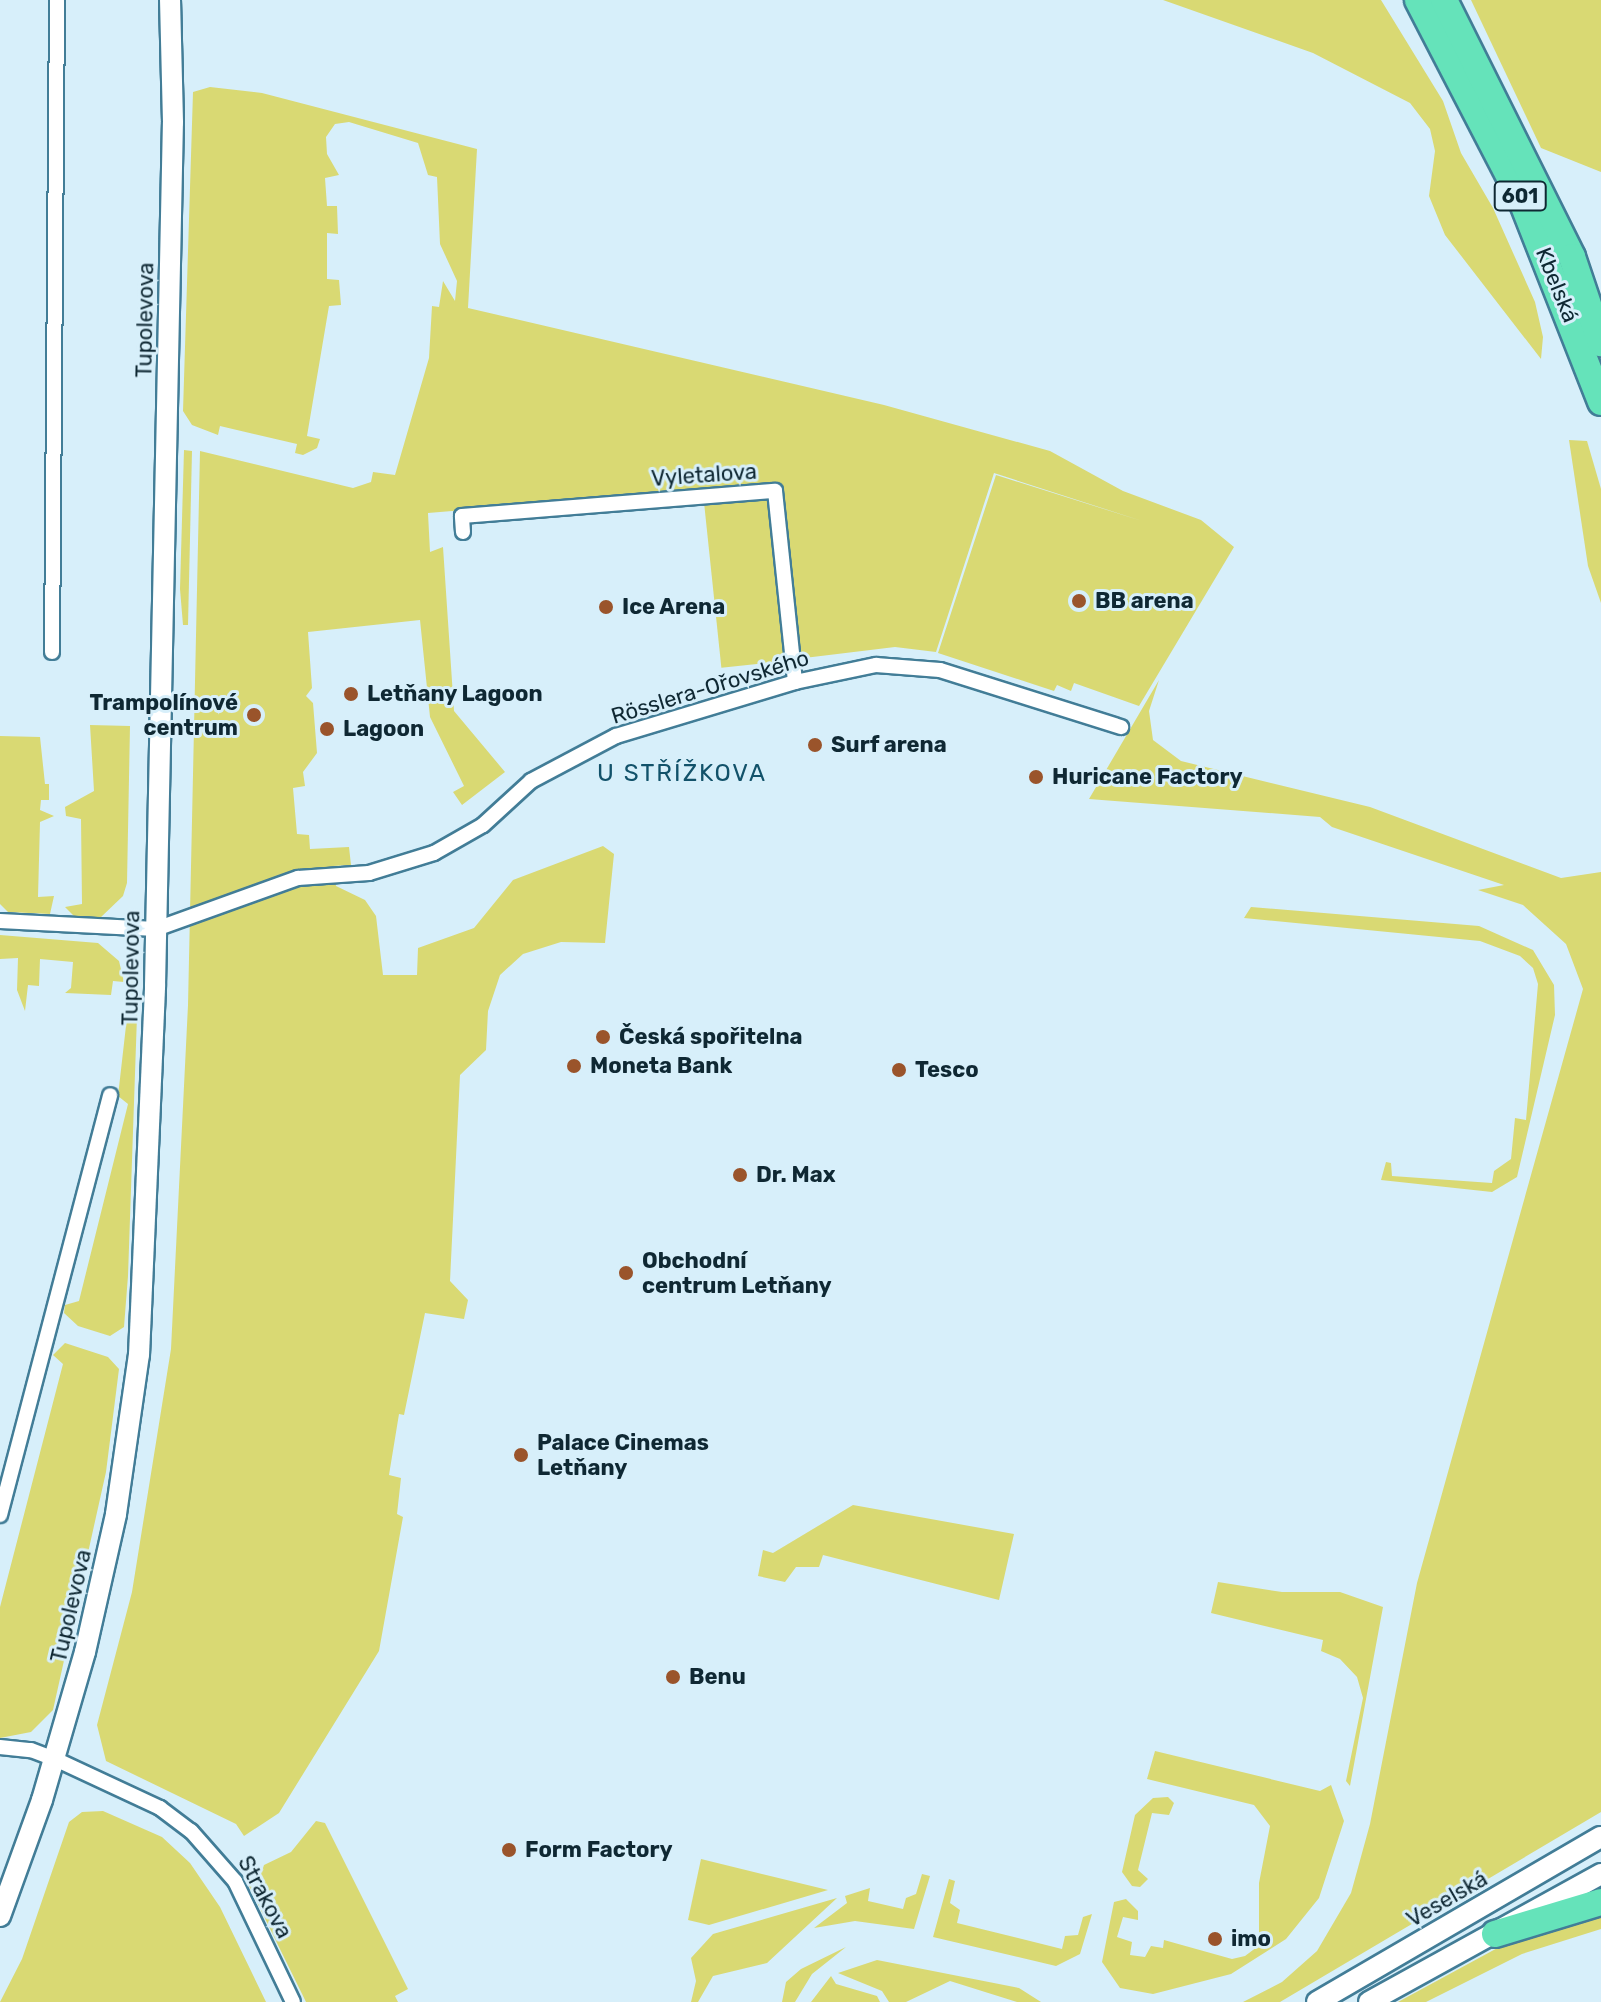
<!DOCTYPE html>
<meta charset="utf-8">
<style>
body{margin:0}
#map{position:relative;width:1601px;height:2002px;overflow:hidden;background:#d7effa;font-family:Rubik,sans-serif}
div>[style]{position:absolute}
.green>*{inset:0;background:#d9d973;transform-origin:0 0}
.roads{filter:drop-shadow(2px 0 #427d97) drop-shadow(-2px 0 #427d97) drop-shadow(0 2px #427d97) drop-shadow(0 -2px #427d97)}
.street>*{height:14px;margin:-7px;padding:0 7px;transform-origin:7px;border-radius:7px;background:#fff}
.secondary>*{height:20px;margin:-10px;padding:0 10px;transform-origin:10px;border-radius:10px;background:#fff}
.highway>*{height:26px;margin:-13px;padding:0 13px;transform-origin:13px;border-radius:13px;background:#65e3ba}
.dots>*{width:22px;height:22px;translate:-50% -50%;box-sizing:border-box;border:4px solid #d7effa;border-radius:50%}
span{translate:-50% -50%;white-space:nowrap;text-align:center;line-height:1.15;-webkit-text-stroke:6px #d7effa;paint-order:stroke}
.shield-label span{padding:2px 6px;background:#d7effa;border:2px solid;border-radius:6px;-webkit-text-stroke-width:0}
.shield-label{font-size:20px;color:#0f2833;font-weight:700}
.street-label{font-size:22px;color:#0f2833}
.poi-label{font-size:22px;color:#0f2833;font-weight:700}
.left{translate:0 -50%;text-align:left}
.right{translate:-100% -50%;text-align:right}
.neighbourhood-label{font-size:24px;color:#12526a;letter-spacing:2px}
</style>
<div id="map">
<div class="green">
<div style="clip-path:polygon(1163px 0,1381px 0,1443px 101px,1461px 153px,1493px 208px,1535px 302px,1543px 337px,1541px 359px,1445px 235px,1429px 196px,1435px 151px,1430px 129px,1410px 103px,1313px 53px)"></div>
<div style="clip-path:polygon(1471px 0,1601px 0,1601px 172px,1541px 148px)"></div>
<div style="clip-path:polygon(210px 87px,262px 93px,477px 149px,468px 308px,884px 405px,1050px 451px,1123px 491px,1201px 520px,1234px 547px,1139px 706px,1074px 683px,1071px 691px,1057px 685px,1054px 691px,938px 653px,996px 475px,1142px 521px,994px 473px,936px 652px,895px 647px,796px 659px,778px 484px,428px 513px,430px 552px,443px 547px,454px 711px,505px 772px,462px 805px,453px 792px,464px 786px,430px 717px,420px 620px,308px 632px,312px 688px,306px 696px,313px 703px,317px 753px,303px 772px,305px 786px,293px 788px,297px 834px,309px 835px,310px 849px,349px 847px,351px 865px,333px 866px,336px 886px,365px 900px,376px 916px,383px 975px,417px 975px,418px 948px,474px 928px,513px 880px,603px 846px,614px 854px,605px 943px,561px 942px,523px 954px,500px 975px,488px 1011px,486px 1050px,460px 1075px,450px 1281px,468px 1300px,464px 1319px,425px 1313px,404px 1415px,399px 1414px,389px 1475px,401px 1478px,397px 1514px,403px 1517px,379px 1651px,279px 1813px,244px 1836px,236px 1824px,106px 1761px,97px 1725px,132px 1592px,171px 1349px,188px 1005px,200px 451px,353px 488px,371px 482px,373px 472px,395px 475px,429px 358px,432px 306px,439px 307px,443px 281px,455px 301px,457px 281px,440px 244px,437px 177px,428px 175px,418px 143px,349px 122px,335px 124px,326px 137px,327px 154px,339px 175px,325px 178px,327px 206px,337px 206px,338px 234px,327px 233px,327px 279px,339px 280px,341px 305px,329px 306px,307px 436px,320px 439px,317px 448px,303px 455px,295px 453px,297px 444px,220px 426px,218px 435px,192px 425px,183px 411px,193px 92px)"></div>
<div style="clip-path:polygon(1569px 440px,1587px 441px,1601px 489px,1601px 603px,1588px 566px)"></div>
<div style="clip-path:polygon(184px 450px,192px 451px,188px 625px,183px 625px,180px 589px)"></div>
<div style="left:767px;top:499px;width:163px;height:63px;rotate:84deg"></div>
<div style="clip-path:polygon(1159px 680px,1149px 711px,1153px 740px,1181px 761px,1370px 807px,1561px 878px,1601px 872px,1601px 1812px,1280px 2002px,1243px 2002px,1282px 1982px,1317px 1951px,1351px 1893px,1370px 1824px,1417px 1583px,1583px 989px,1566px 944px,1523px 905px,1478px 890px,1504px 885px,1332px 827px,1320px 817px,1089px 799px)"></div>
<div style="clip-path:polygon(90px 725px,130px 726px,127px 883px,123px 896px,100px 918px,74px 916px,65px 907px,82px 904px,81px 819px,66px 816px,65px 807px,94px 791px)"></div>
<div style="clip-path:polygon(0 736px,40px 737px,45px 784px,49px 784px,49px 800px,41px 800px,40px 810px,54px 816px,40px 822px,38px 897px,54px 896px,50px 914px,8px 912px,0 904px)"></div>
<div style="clip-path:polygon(1251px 907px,1479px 926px,1533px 950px,1554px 985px,1555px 1015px,1517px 1177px,1492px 1192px,1381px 1180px,1386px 1162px,1391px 1163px,1392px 1176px,1492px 1183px,1494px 1171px,1511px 1159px,1515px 1118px,1526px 1120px,1538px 984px,1533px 968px,1520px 956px,1480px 941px,1244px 918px)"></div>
<div style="clip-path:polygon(0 935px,98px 943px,119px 961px,124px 982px,113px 981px,111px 995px,65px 993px,71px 988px,73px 962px,40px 959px,39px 986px,28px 985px,25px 1011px,17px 990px,18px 958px,0 959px)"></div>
<div style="clip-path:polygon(132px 973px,138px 987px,128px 1276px,124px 1327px,110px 1336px,78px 1326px,64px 1313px,65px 1305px,79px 1301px,128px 1104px,118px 1096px)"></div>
<div style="clip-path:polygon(65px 1343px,108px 1357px,119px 1369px,106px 1472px,53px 1710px,31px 1732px,0 1738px,0 1607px,63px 1364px,53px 1355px)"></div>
<div style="clip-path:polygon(853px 1505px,1014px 1534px,999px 1600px,823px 1555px,819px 1567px,796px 1567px,785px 1582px,758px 1576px,763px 1550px,773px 1553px)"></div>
<div style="clip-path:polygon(1218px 1582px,1282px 1592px,1340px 1592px,1383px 1607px,1350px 1786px,1346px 1781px,1363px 1698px,1357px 1677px,1340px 1659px,1321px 1651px,1323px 1640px,1211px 1613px)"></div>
<div style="clip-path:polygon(1155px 1751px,1320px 1791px,1331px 1785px,1344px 1821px,1319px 1898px,1286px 1939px,1231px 1974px,1153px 1994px,1120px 1988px,1102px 1962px,1114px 1902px,1126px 1899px,1138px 1911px,1138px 1920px,1123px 1917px,1117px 1937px,1132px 1942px,1130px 1955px,1145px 1957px,1151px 1946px,1163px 1948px,1164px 1940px,1232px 1959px,1245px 1956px,1257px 1947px,1259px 1937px,1259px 1883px,1270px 1826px,1254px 1805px,1147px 1779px)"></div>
<div style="clip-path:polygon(1168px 1797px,1174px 1803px,1169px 1815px,1152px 1813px,1138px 1870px,1148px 1879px,1140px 1887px,1132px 1886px,1122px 1872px,1135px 1815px,1153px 1798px)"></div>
<div style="clip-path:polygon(103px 1811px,162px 1837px,190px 1863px,220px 1907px,266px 2002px,0 2002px,22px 1959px,69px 1822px,82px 1812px)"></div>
<div style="clip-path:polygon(316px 1821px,325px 1823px,408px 1989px,395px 1996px,398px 2002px,306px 2002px,248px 1884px,260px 1877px,264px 1865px,291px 1852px)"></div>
<div style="clip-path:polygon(701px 1859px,828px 1890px,709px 1925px,688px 1920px)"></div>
<div style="clip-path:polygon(922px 1874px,930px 1876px,914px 1929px,855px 1921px,814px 1928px,847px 1903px,845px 1896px,870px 1888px,868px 1901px,903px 1909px,906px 1898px,916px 1894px)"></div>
<div style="clip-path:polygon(949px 1879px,955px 1881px,950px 1903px,960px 1910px,957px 1923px,1062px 1949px,1065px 1936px,1078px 1935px,1083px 1917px,1092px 1914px,1080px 1954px,1056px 1966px,933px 1937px)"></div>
<div style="clip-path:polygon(837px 1898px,767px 1963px,713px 1976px,698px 2002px,691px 2002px,696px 1981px,691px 1958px,713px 1934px)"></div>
<div style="clip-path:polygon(1601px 1909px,1601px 1929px,1522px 1954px,1426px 2002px,1398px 2002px,1514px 1939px)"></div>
<div style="clip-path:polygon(846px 1947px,812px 1974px,795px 2002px,782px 2002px,786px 1982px,801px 1969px)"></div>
<div style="clip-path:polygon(877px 1960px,1019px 1988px,1041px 2002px,1017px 2002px,950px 1981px,906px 2002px,889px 2002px,882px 1991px,838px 1973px)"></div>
<div style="clip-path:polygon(831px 1976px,836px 1984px,877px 1996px,880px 2002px,811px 2002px)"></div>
</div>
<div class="roads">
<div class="street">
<div style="left:463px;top:532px;width:16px;rotate:-94deg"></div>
<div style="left:462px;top:516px;width:314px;rotate:-4.6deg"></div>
<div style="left:775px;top:491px;width:192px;rotate:84deg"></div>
<div style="left:52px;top:652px;width:652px;rotate:-89.56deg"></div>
<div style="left:0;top:921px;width:156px;rotate:2.9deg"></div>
<div style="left:156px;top:929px;width:151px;rotate:-19.8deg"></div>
<div style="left:298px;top:878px;width:71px;rotate:-4deg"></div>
<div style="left:369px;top:873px;width:68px;rotate:-17.1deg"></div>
<div style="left:434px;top:853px;width:56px;rotate:-29.7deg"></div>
<div style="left:483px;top:825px;width:65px;rotate:-42.5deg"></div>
<div style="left:531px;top:781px;width:96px;rotate:-27.9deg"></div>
<div style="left:616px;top:736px;width:187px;rotate:-16.8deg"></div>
<div style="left:795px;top:682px;width:83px;rotate:-11.9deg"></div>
<div style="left:876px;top:665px;width:64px;rotate:4.5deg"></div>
<div style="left:940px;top:670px;width:190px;rotate:17.5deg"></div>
<div style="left:0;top:1515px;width:434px;rotate:-75.3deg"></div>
<div style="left:0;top:1747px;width:31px;rotate:6deg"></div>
<div style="left:31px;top:1750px;width:26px;rotate:21deg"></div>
<div style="left:55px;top:1759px;width:116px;rotate:25deg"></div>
<div style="left:160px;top:1808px;width:39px;rotate:37deg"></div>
<div style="left:191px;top:1831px;width:67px;rotate:48.7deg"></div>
<div style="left:235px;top:1881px;width:134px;rotate:64.4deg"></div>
</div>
<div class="secondary">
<div style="left:0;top:1916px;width:123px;rotate:-70.1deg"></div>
<div style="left:42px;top:1800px;width:154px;rotate:-73.8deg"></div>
<div style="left:85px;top:1652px;width:141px;rotate:-77.3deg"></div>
<div style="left:116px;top:1514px;width:161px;rotate:-81.8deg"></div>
<div style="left:139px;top:1355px;width:369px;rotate:-87.5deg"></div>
<div style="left:155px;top:986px;width:864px;rotate:-88.81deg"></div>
<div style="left:173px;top:122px;width:122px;rotate:-91.4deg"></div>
<div style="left:1317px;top:2002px;width:328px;rotate:-30.2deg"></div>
<div style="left:1369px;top:2002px;width:265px;rotate:-28.9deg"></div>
</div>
<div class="highway">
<div style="left:1418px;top:0;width:226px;rotate:62.6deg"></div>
<div style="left:1522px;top:201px;width:216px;rotate:68.5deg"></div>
<div style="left:1444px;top:0;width:287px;rotate:63.5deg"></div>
<div style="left:1572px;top:257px;width:91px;rotate:71.4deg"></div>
<div style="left:1495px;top:1934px;width:111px;rotate:-16.8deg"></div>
</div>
</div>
<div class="dots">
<div style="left:1079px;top:601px;background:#9a542b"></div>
<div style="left:606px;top:607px;background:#9a542b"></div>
<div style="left:351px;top:694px;background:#9a542b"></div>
<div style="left:254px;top:715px;background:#9a542b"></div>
<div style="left:327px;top:729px;background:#9a542b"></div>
<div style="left:815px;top:745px;background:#9a542b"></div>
<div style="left:1036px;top:777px;background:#9a542b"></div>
<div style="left:603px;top:1037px;background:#9a542b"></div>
<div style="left:574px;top:1066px;background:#9a542b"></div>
<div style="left:899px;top:1070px;background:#9a542b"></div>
<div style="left:740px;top:1175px;background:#9a542b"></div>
<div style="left:626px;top:1273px;background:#9a542b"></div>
<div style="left:521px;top:1455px;background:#9a542b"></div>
<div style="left:673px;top:1677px;background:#9a542b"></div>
<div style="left:509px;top:1850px;background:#9a542b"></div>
<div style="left:1215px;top:1939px;background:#9a542b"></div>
</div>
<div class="shield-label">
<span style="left:1520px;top:196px">601</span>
</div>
<div class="street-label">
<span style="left:1557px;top:285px;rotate:68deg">Kbelská</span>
<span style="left:145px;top:320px;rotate:-89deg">Tupolevova</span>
<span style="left:704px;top:475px;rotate:-4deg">Vyletalova</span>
<span style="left:710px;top:687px;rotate:-17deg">Rösslera-Ořovského</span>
<span style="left:131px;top:968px;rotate:-89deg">Tupolevova</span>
<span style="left:71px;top:1606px;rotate:-77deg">Tupolevova</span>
<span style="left:265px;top:1897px;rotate:62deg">Strakova</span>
<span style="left:1447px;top:1899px;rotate:-30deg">Veselská</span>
</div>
<div class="poi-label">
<span class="left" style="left:1095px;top:601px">BB arena</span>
<span class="left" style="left:622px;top:607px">Ice Arena</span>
<span class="left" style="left:367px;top:694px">Letňany Lagoon</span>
<span class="right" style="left:238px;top:715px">Trampolínové<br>centrum</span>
<span class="left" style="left:343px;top:729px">Lagoon</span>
<span class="left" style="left:831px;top:745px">Surf arena</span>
<span class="left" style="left:1052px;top:777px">Huricane Factory</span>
<span class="left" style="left:619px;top:1037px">Česká spořitelna</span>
<span class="left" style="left:590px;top:1066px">Moneta Bank</span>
<span class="left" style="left:915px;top:1070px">Tesco</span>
<span class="left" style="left:756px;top:1175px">Dr. Max</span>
<span class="left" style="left:642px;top:1273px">Obchodní<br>centrum Letňany</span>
<span class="left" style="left:537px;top:1455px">Palace Cinemas<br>Letňany</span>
<span class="left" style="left:689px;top:1677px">Benu</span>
<span class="left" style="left:525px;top:1850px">Form Factory</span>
<span class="left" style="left:1231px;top:1939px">imo</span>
</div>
<div class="neighbourhood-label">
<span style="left:682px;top:774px">U STŘÍŽKOVA</span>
</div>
</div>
